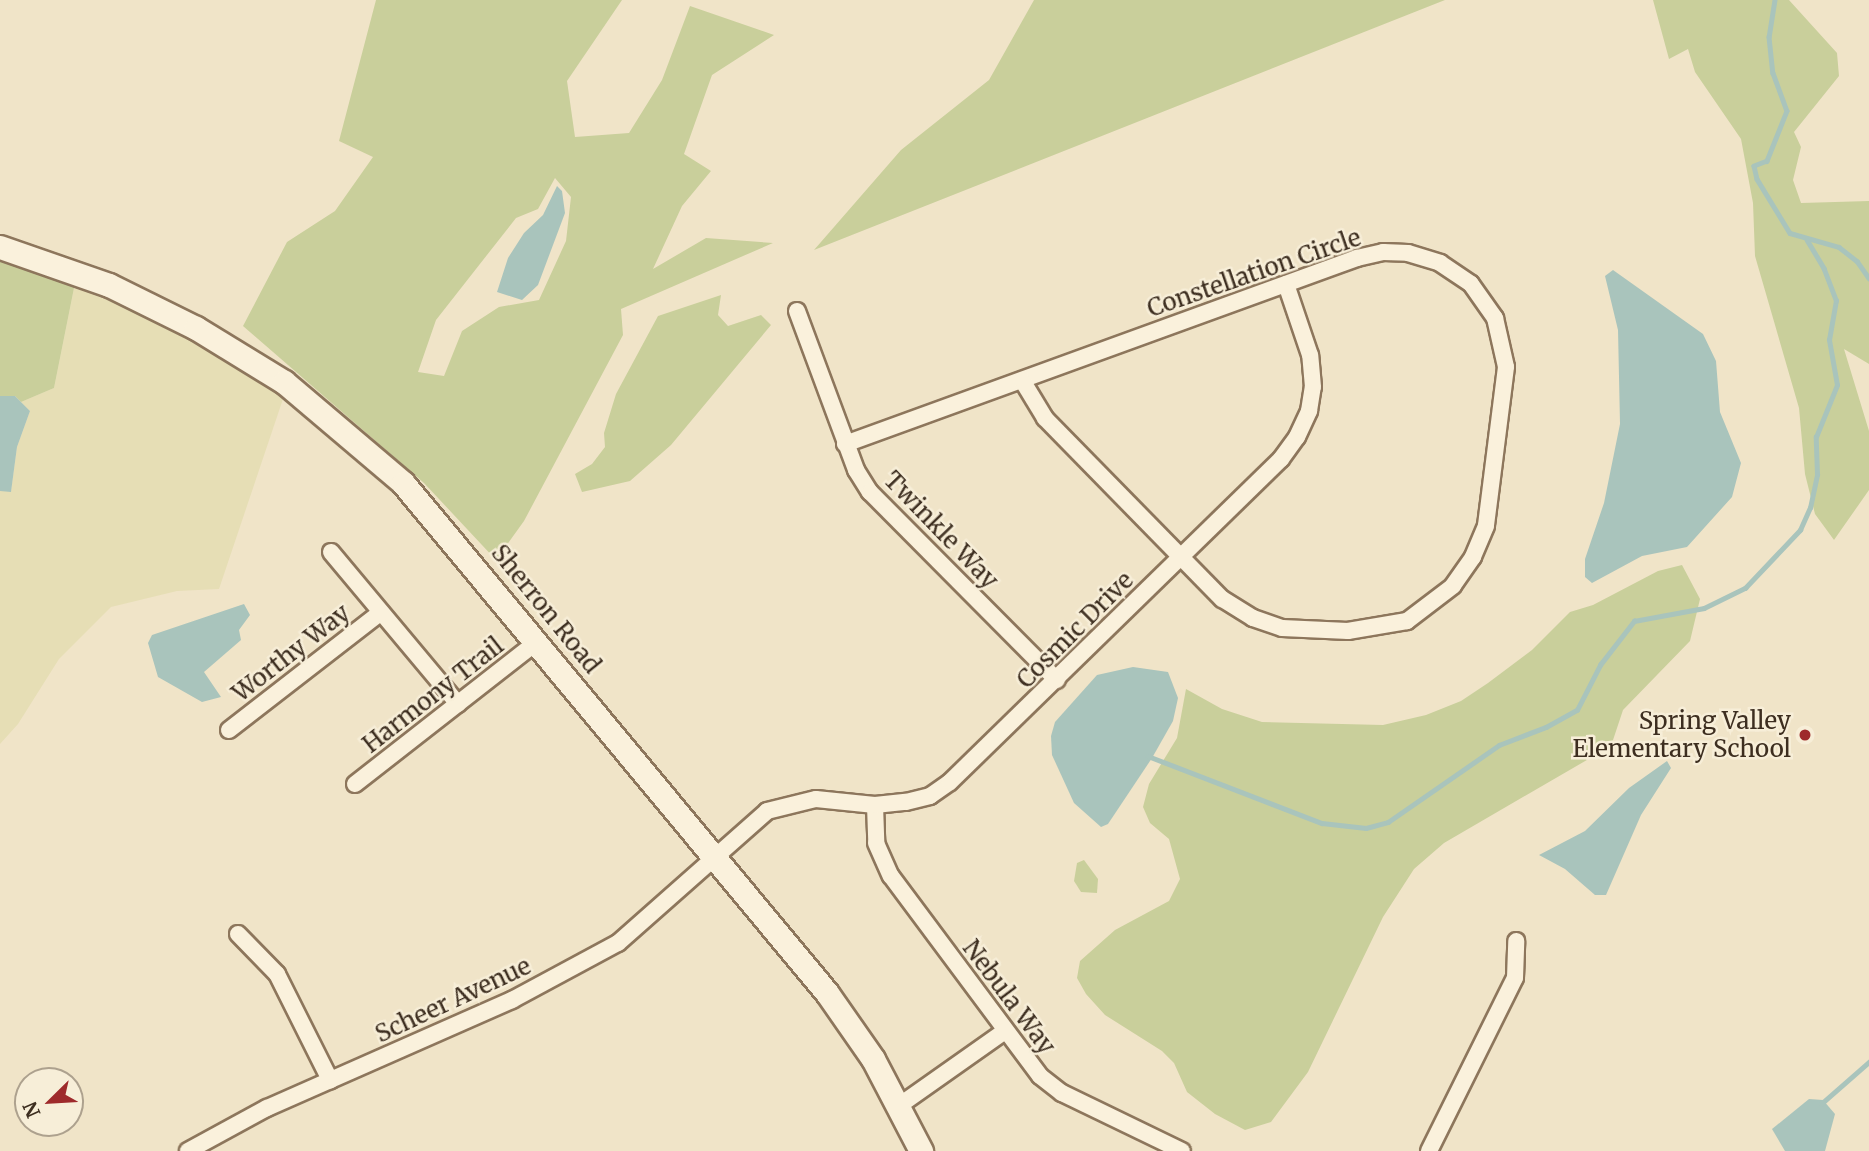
<!DOCTYPE html>
<style>
body{margin:0}
#map{position:relative;width:1869px;height:1151px;overflow:hidden;background:#f0e4c8;font-family:Merriweather,serif}
div>[style]{position:absolute}
.farmland>*{inset:0;background:#e6deb5}
.green>*{inset:0;background:#c9cf9b}
.water>*{inset:0;background:#a9c4bc}
.stream>*{height:4.5px;margin:-2.25px;padding:0 2.25px;transform-origin:2.25px;border-radius:2.25px;background:#a9c4bc}
.roads{filter:drop-shadow(2px 0 #8d765c) drop-shadow(-2px 0 #8d765c) drop-shadow(0 2px #8d765c) drop-shadow(0 -2px #8d765c)}
.minor>*{height:16px;margin:-8px;padding:0 8px;transform-origin:8px;border-radius:8px;background:#faf1dc}
.secondary>*{height:23px;margin:-11.5px;padding:0 11.5px;transform-origin:11.5px;border-radius:11.5px;background:#faf1dc}
.dots>*{width:19px;height:19px;translate:-50% -50%;box-sizing:border-box;border:4px solid #f7eed8;border-radius:50%}
span{translate:-50% -50%;white-space:nowrap;text-align:center;line-height:1.15;-webkit-text-stroke:5px #f7eed8;paint-order:stroke}
.street-label{font-size:24px;color:#3d2e20}
.poi-label{font-size:24px;color:#3d2e20}
.right{translate:-100% -50%;text-align:right}
.north{position:absolute;left:14px;top:1067px;width:70px;height:70px;box-sizing:border-box;background:#f7eed8;border:2px solid #ada18e;border-radius:50%;rotate:246deg;font-size:19px;font-weight:700;line-height:28px;text-align:center;color:#3d2e20}
.north::after{content:'';display:block;margin:auto;width:24px;height:32px;background:#9e2a2b;clip-path:polygon(50% 0,100% 100%,50% 72%,0 100%)}
</style>
<div id="map">
<div class="farmland">
<div style="clip-path:polygon(75px 283px,225px 356px,284px 396px,219px 589px,177px 591px,111px 607px,59px 659px,18px 724px,0 744px,0 491px,11px 491px,17px 447px,30px 411px,21px 402px,54px 388px)"></div>
</div>
<div class="green">
<div style="clip-path:polygon(evenodd,376px 0,622px 0,567px 81px,575px 137px,629px 133px,662px 80px,690px 6px,774px 35px,712px 75px,684px 154px,711px 171px,682px 206px,653px 269px,706px 238px,773px 243px,621px 309px,623px 335px,524px 521px,496px 560px,424px 483px,243px 326px,287px 242px,335px 211px,373px 157px,339px 141px,376px 0,555px 178px,571px 197px,566px 241px,539px 300px,499px 307px,462px 331px,444px 376px,418px 372px,436px 320px,516px 218px,538px 209px,555px 178px)"></div>
<div style="clip-path:polygon(1034px 0,1445px 0,814px 250px,901px 150px,989px 80px)"></div>
<div style="clip-path:polygon(1653px 0,1789px 0,1837px 53px,1839px 76px,1794px 132px,1801px 147px,1793px 180px,1801px 203px,1869px 201px,1869px 364px,1844px 349px,1869px 431px,1869px 490px,1834px 540px,1815px 514px,1805px 474px,1799px 408px,1755px 256px,1753px 203px,1741px 139px,1695px 72px,1688px 49px,1669px 59px)"></div>
<div style="clip-path:polygon(0 256px,75px 283px,54px 388px,21px 402px,15px 396px,0 396px)"></div>
<div style="clip-path:polygon(721px 295px,718px 315px,728px 326px,761px 315px,771px 325px,671px 445px,630px 481px,582px 492px,575px 474px,592px 464px,605px 447px,604px 433px,616px 394px,658px 316px)"></div>
<div style="clip-path:polygon(1682px 565px,1700px 599px,1690px 641px,1623px 710px,1611px 746px,1444px 843px,1414px 869px,1383px 917px,1308px 1072px,1271px 1122px,1245px 1130px,1215px 1114px,1187px 1092px,1174px 1063px,1162px 1051px,1105px 1015px,1086px 994px,1077px 978px,1080px 961px,1115px 930px,1169px 901px,1180px 879px,1169px 839px,1150px 823px,1143px 807px,1149px 784px,1177px 738px,1186px 689px,1222px 709px,1262px 722px,1383px 725px,1426px 715px,1461px 701px,1488px 683px,1532px 650px,1570px 612px,1593px 605px,1658px 571px)"></div>
<div style="clip-path:polygon(1084px 860px,1098px 879px,1097px 893px,1081px 892px,1074px 881px,1077px 863px)"></div>
</div>
<div class="water">
<div style="clip-path:polygon(557px 186px,562px 191px,565px 213px,538px 285px,522px 300px,497px 292px,508px 258px,524px 233px,543px 215px)"></div>
<div style="clip-path:polygon(1613px 270px,1703px 334px,1716px 361px,1720px 412px,1741px 463px,1732px 497px,1687px 547px,1642px 556px,1592px 583px,1585px 577px,1585px 559px,1604px 503px,1620px 424px,1618px 330px,1605px 276px)"></div>
<div style="clip-path:polygon(0 396px,15px 396px,30px 411px,17px 447px,11px 492px,0 491px)"></div>
<div style="clip-path:polygon(244px 604px,250px 615px,239px 630px,241px 640px,204px 672px,221px 697px,202px 702px,158px 677px,148px 643px,152px 635px)"></div>
<div style="clip-path:polygon(1133px 667px,1168px 672px,1178px 698px,1173px 721px,1152px 758px,1108px 824px,1101px 827px,1074px 803px,1052px 755px,1051px 736px,1055px 722px,1097px 675px)"></div>
<div style="clip-path:polygon(1667px 761px,1671px 768px,1641px 815px,1606px 895px,1595px 895px,1565px 869px,1539px 855px,1585px 831px,1629px 788px)"></div>
<div style="clip-path:polygon(1809px 1099px,1823px 1100px,1835px 1114px,1825px 1151px,1785px 1151px,1772px 1129px)"></div>
</div>
<div class="stream">
<div style="left:1775px;top:0;width:37px;rotate:99deg"></div>
<div style="left:1769px;top:37px;width:36px;rotate:84deg"></div>
<div style="left:1773px;top:73px;width:40px;rotate:69.8deg"></div>
<div style="left:1787px;top:111px;width:54px;rotate:111.8deg"></div>
<div style="left:1767px;top:161px;width:14px;rotate:159deg"></div>
<div style="left:1754px;top:166px;width:13px;rotate:77deg"></div>
<div style="left:1757px;top:179px;width:63px;rotate:58.6deg"></div>
<div style="left:1790px;top:233px;width:51px;rotate:15.9deg"></div>
<div style="left:1839px;top:247px;width:23px;rotate:38deg"></div>
<div style="left:1857px;top:261px;width:21px;rotate:55deg"></div>
<div style="left:1148px;top:756px;width:186px;rotate:21.1deg"></div>
<div style="left:1322px;top:823px;width:44px;rotate:6.5deg"></div>
<div style="left:1366px;top:828px;width:23px;rotate:-15deg"></div>
<div style="left:1388px;top:822px;width:135px;rotate:-34.7deg"></div>
<div style="left:1499px;top:745px;width:50px;rotate:-21deg"></div>
<div style="left:1546px;top:727px;width:35px;rotate:-29deg"></div>
<div style="left:1577px;top:710px;width:51px;rotate:-62.9deg"></div>
<div style="left:1600px;top:665px;width:56px;rotate:-52.3deg"></div>
<div style="left:1634px;top:621px;width:71px;rotate:-10.5deg"></div>
<div style="left:1704px;top:608px;width:46px;rotate:-26deg"></div>
<div style="left:1745px;top:588px;width:80px;rotate:-46.5deg"></div>
<div style="left:1800px;top:530px;width:24px;rotate:-66deg"></div>
<div style="left:1810px;top:508px;width:34px;rotate:-78deg"></div>
<div style="left:1817px;top:475px;width:38px;rotate:-92deg"></div>
<div style="left:1816px;top:437px;width:56px;rotate:-68deg"></div>
<div style="left:1837px;top:385px;width:46px;rotate:-100.1deg"></div>
<div style="left:1829px;top:340px;width:40px;rotate:-80deg"></div>
<div style="left:1836px;top:301px;width:34px;rotate:-111deg"></div>
<div style="left:1824px;top:269px;width:33px;rotate:-121deg"></div>
<div style="left:1821px;top:1104px;width:64px;rotate:-41.2deg"></div>
</div>
<div class="roads">
<div class="minor">
<div style="left:797px;top:311px;width:170px;rotate:69.6deg"></div>
<div style="left:856px;top:470px;width:26px;rotate:58deg"></div>
<div style="left:870px;top:492px;width:265px;rotate:45.2deg"></div>
<div style="left:845px;top:444px;width:545px;rotate:-19.97deg"></div>
<div style="left:1357px;top:258px;width:27px;rotate:-13deg"></div>
<div style="left:1383px;top:252px;width:25px;rotate:2deg"></div>
<div style="left:1408px;top:253px;width:34px;rotate:17deg"></div>
<div style="left:1440px;top:263px;width:37px;rotate:34deg"></div>
<div style="left:1471px;top:284px;width:42px;rotate:54.8deg"></div>
<div style="left:1495px;top:318px;width:50px;rotate:77.3deg"></div>
<div style="left:1506px;top:367px;width:160px;rotate:97.2deg"></div>
<div style="left:1486px;top:526px;width:34px;rotate:113deg"></div>
<div style="left:1473px;top:557px;width:35px;rotate:125deg"></div>
<div style="left:1453px;top:586px;width:58px;rotate:142.7deg"></div>
<div style="left:1407px;top:621px;width:60px;rotate:170.4deg"></div>
<div style="left:1348px;top:631px;width:66px;rotate:-177.4deg"></div>
<div style="left:1282px;top:628px;width:31px;rotate:-161deg"></div>
<div style="left:1253px;top:618px;width:36px;rotate:-148deg"></div>
<div style="left:1222px;top:599px;width:253px;rotate:-134.4deg"></div>
<div style="left:1045px;top:418px;width:44px;rotate:-121.2deg"></div>
<div style="left:331px;top:552px;width:198px;rotate:50.1deg"></div>
<div style="left:229px;top:730px;width:192px;rotate:-37.8deg"></div>
<div style="left:355px;top:784px;width:232px;rotate:-38deg"></div>
<div style="left:875px;top:805px;width:38px;rotate:88deg"></div>
<div style="left:876px;top:843px;width:36px;rotate:66deg"></div>
<div style="left:891px;top:876px;width:249px;rotate:53.3deg"></div>
<div style="left:1040px;top:1076px;width:28px;rotate:38deg"></div>
<div style="left:1062px;top:1093px;width:133px;rotate:25.8deg"></div>
<div style="left:238px;top:934px;width:56px;rotate:45.7deg"></div>
<div style="left:277px;top:974px;width:119px;rotate:63.4deg"></div>
<div style="left:900px;top:1105px;width:128px;rotate:-35.2deg"></div>
<div style="left:188px;top:1151px;width:90px;rotate:-28.6deg"></div>
<div style="left:267px;top:1108px;width:268px;rotate:-23.8deg"></div>
<div style="left:512px;top:1000px;width:120px;rotate:-28.3deg"></div>
<div style="left:618px;top:943px;width:199px;rotate:-41.5deg"></div>
<div style="left:767px;top:811px;width:50px;rotate:-13.8deg"></div>
<div style="left:816px;top:799px;width:59px;rotate:5.8deg"></div>
<div style="left:875px;top:805px;width:31px;rotate:-6deg"></div>
<div style="left:906px;top:802px;width:25px;rotate:-14deg"></div>
<div style="left:930px;top:796px;width:24px;rotate:-35deg"></div>
<div style="left:950px;top:782px;width:462px;rotate:-44.3deg"></div>
<div style="left:1281px;top:459px;width:27px;rotate:-54deg"></div>
<div style="left:1297px;top:437px;width:29px;rotate:-65deg"></div>
<div style="left:1309px;top:411px;width:24px;rotate:-81deg"></div>
<div style="left:1313px;top:387px;width:32px;rotate:-95deg"></div>
<div style="left:1310px;top:355px;width:75px;rotate:-108.7deg"></div>
<div style="left:1429px;top:1151px;width:193px;rotate:-63.6deg"></div>
<div style="left:1515px;top:978px;width:37px;rotate:-88deg"></div>
</div>
<div class="secondary">
<div style="left:0;top:247px;width:115px;rotate:19.2deg"></div>
<div style="left:109px;top:285px;width:97px;rotate:26.3deg"></div>
<div style="left:196px;top:328px;width:103px;rotate:31.5deg"></div>
<div style="left:284px;top:382px;width:156px;rotate:40.3deg"></div>
<div style="left:403px;top:483px;width:663px;rotate:50.26deg"></div>
<div style="left:827px;top:993px;width:80px;rotate:55.1deg"></div>
<div style="left:873px;top:1059px;width:104px;rotate:62.4deg"></div>
</div>
</div>
<div class="dots">
<div style="left:1805px;top:735px;background:#9e2a2b"></div>
</div>
<div class="street-label">
<span style="left:1254px;top:273px;rotate:-19deg">Constellation Circle</span>
<span style="left:941px;top:530px;rotate:46deg">Twinkle Way</span>
<span style="left:546px;top:609px;rotate:51deg">Sherron Road</span>
<span style="left:1075px;top:630px;rotate:-45deg">Cosmic Drive</span>
<span style="left:291px;top:653px;rotate:-38deg">Worthy Way</span>
<span style="left:433px;top:695px;rotate:-38deg">Harmony Trail</span>
<span style="left:1009px;top:997px;rotate:53deg">Nebula Way</span>
<span style="left:453px;top:1000px;rotate:-25deg">Scheer Avenue</span>
</div>
<div class="poi-label">
<span class="right" style="left:1791px;top:735px">Spring Valley<br>Elementary School</span>
</div>
<div class="north">N</div>
</div>
